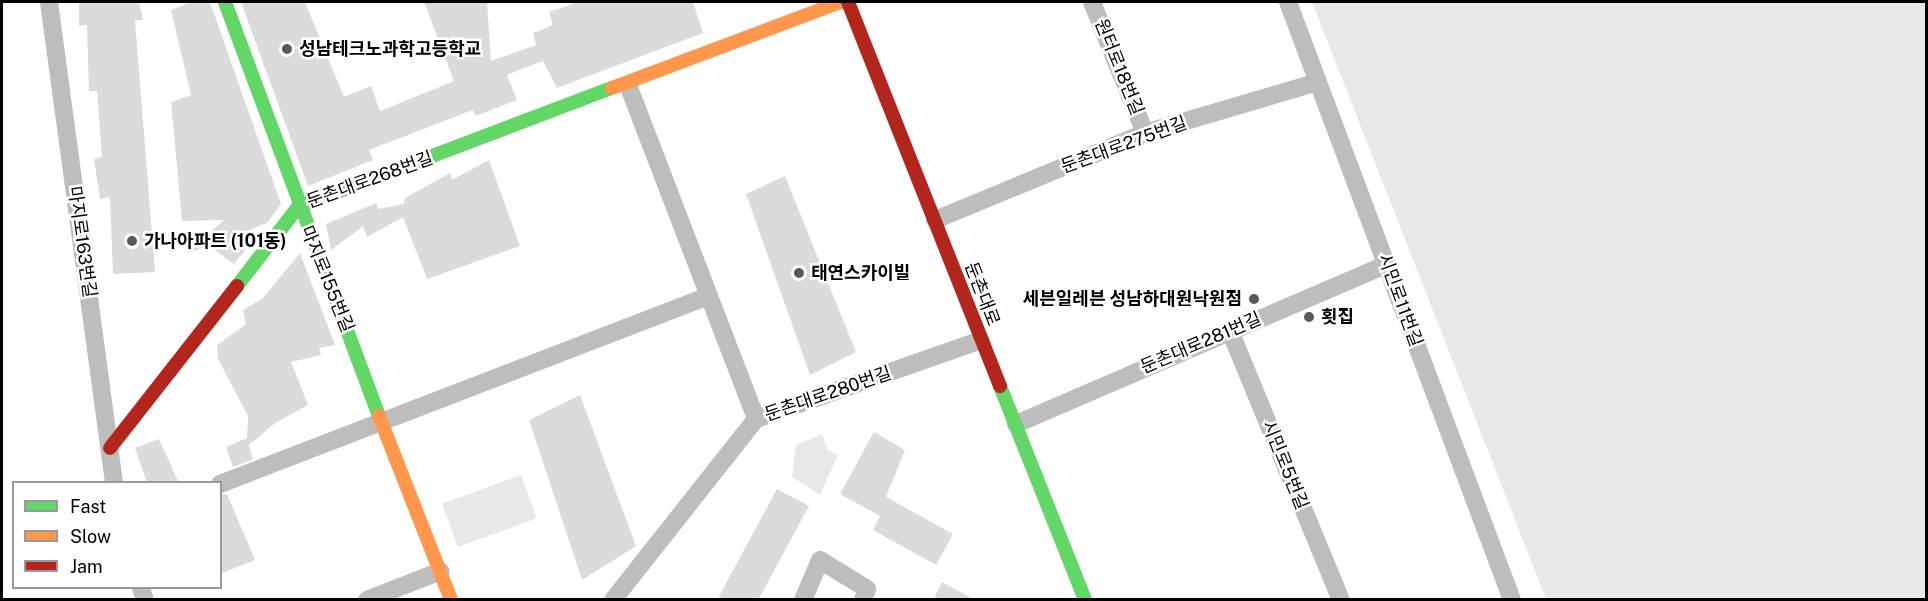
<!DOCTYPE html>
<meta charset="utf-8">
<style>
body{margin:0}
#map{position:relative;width:1928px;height:601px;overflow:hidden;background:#fff;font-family:"Public Sans","Noto Sans KR",sans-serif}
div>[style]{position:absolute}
.green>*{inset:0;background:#e8e8e8;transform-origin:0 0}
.building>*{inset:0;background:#dbdbdb}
.street>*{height:18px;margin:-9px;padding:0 9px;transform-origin:9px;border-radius:9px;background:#bdbdbd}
.fast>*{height:14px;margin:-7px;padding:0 7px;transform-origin:7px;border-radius:7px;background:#63d668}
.slow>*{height:14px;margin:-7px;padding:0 7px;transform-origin:7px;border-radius:7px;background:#ff974d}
.jam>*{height:14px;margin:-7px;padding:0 7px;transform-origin:7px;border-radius:7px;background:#b3261e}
.dots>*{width:16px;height:16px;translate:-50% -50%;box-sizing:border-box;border:3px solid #fff;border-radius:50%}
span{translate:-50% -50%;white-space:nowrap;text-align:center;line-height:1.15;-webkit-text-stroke:5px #fff;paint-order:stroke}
.poi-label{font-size:18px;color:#000;font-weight:700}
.left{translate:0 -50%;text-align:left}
.right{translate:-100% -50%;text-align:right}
.street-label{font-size:18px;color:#000}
.frame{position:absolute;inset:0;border:3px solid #000;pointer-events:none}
.legend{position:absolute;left:12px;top:481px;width:210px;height:108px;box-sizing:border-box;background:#fff;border:2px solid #999;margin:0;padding:8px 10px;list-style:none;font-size:18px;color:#000}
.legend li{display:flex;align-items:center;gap:12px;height:30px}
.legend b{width:30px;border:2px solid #999}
</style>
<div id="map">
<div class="green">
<div style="clip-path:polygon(1312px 2px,1926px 2px,1926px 599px,1546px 599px)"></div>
<div style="clip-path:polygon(822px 434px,828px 450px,838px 455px,820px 495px,792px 477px,796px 445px)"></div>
<div style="left:521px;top:475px;width:46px;height:84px;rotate:70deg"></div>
</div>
<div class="building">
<div style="clip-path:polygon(79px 2px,139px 2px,143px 20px,135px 20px,155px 272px,113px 274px,110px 197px,100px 199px,94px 159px,102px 157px,97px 91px,89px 91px,87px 25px,79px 26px)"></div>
<div style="clip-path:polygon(191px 2px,210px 2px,281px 204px,267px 223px,231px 237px,246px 249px,234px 264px,209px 246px,187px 253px,224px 220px,182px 221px,171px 102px,191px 95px,171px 10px)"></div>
<div style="clip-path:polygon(241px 2px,305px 2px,344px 97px,371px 86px,380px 111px,454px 81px,424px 2px,487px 2px,491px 61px,536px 45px,533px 33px,553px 25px,549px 12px,578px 2px,693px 2px,703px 33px,557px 88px,543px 61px,507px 75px,517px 100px,476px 116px,473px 110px,369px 150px,373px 160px,308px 186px)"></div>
<div style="clip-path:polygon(489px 160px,520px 246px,427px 279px,403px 217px,367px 237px,363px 226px,331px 250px,326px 224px,376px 203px,378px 209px,404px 204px,405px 198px,450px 173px,452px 180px)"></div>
<div style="clip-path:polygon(785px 176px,856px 352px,810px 375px,746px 194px)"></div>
<div style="clip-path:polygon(300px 253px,335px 345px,319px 348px,321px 355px,291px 362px,308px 405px,275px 423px,249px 445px,253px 459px,233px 467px,226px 447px,247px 438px,248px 416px,218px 359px,217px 345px,246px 324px,243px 310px,262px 299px)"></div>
<div style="clip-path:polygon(580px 395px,636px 546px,582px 580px,529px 420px)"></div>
<div style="clip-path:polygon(874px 432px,905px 450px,886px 497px,953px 534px,936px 565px,873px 530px,880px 516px,840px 494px)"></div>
<div style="clip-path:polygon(159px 439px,179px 483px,147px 483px,135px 448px)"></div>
<div style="clip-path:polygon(777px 489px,809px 506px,758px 600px,717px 600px)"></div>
<div style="clip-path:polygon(227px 494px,255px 560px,220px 574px,220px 495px)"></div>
<div style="clip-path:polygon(942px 582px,975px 600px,933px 600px)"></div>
</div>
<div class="street">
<div style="left:49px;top:2px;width:484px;rotate:82.3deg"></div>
<div style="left:1092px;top:2px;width:141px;rotate:68deg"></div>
<div style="left:1288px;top:2px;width:639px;rotate:69.46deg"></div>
<div style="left:628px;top:85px;width:358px;rotate:69deg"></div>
<div style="left:935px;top:220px;width:227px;rotate:-22.5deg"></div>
<div style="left:1145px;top:133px;width:180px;rotate:-16.4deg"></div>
<div style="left:1230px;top:331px;width:291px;rotate:67.6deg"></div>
<div style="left:1016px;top:424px;width:404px;rotate:-23.3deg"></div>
<div style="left:220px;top:484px;width:521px;rotate:-21.05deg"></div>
<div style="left:141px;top:588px;width:13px;rotate:72deg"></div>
<div style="left:367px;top:600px;width:79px;rotate:-21.4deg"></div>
<div style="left:613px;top:600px;width:231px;rotate:-51.7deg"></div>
<div style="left:756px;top:419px;width:238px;rotate:-19.3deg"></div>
<div style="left:803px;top:600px;width:43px;rotate:-67deg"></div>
<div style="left:820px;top:560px;width:55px;rotate:31.7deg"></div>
<div style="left:867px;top:589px;width:12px;rotate:110deg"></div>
</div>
<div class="fast">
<div style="left:225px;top:2px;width:442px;rotate:69.6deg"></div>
<div style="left:237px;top:286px;width:100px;rotate:-52.3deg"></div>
<div style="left:298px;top:207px;width:336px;rotate:-20.8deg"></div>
<div style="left:1000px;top:386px;width:230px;rotate:68.3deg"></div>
</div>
<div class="slow">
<div style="left:612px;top:88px;width:245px;rotate:-20.6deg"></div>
<div style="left:379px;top:416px;width:198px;rotate:68.6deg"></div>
</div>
<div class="jam">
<div style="left:848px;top:2px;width:413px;rotate:68.4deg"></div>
<div style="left:110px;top:448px;width:206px;rotate:-51.9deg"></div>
</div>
<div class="dots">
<div style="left:287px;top:49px;background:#595959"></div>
<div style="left:132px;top:241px;background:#595959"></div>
<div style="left:799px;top:273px;background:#595959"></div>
<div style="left:1254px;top:299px;background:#595959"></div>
<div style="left:1309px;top:317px;background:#595959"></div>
</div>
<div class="poi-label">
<span class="left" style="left:299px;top:49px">성남테크노과학고등학교</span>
<span class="left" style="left:144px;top:241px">가나아파트 (101동)</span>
<span class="left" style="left:811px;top:273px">태연스카이빌</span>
<span class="right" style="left:1242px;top:299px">세븐일레븐 성남하대원낙원점</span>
<span class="left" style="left:1321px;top:317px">횟집</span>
</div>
<div class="street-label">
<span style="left:1119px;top:67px;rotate:68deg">원터로18번길</span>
<span style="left:1124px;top:145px;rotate:-20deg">둔촌대로275번길</span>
<span style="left:370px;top:180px;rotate:-20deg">둔촌대로268번길</span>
<span style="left:82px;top:242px;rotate:82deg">마지로163번길</span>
<span style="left:327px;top:279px;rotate:68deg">마지로155번길</span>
<span style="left:982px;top:294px;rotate:69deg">둔촌대로</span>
<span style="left:1400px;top:300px;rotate:70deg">시민로11번길</span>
<span style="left:1201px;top:343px;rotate:-23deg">둔촌대로281번길</span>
<span style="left:828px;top:394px;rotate:-19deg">둔촌대로280번길</span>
<span style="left:1285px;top:465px;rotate:68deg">시민로5번길</span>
</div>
<div class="frame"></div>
<ul class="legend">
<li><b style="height:8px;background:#63d668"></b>Fast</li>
<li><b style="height:8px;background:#ff974d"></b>Slow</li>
<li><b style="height:8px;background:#b3261e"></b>Jam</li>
</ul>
</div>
